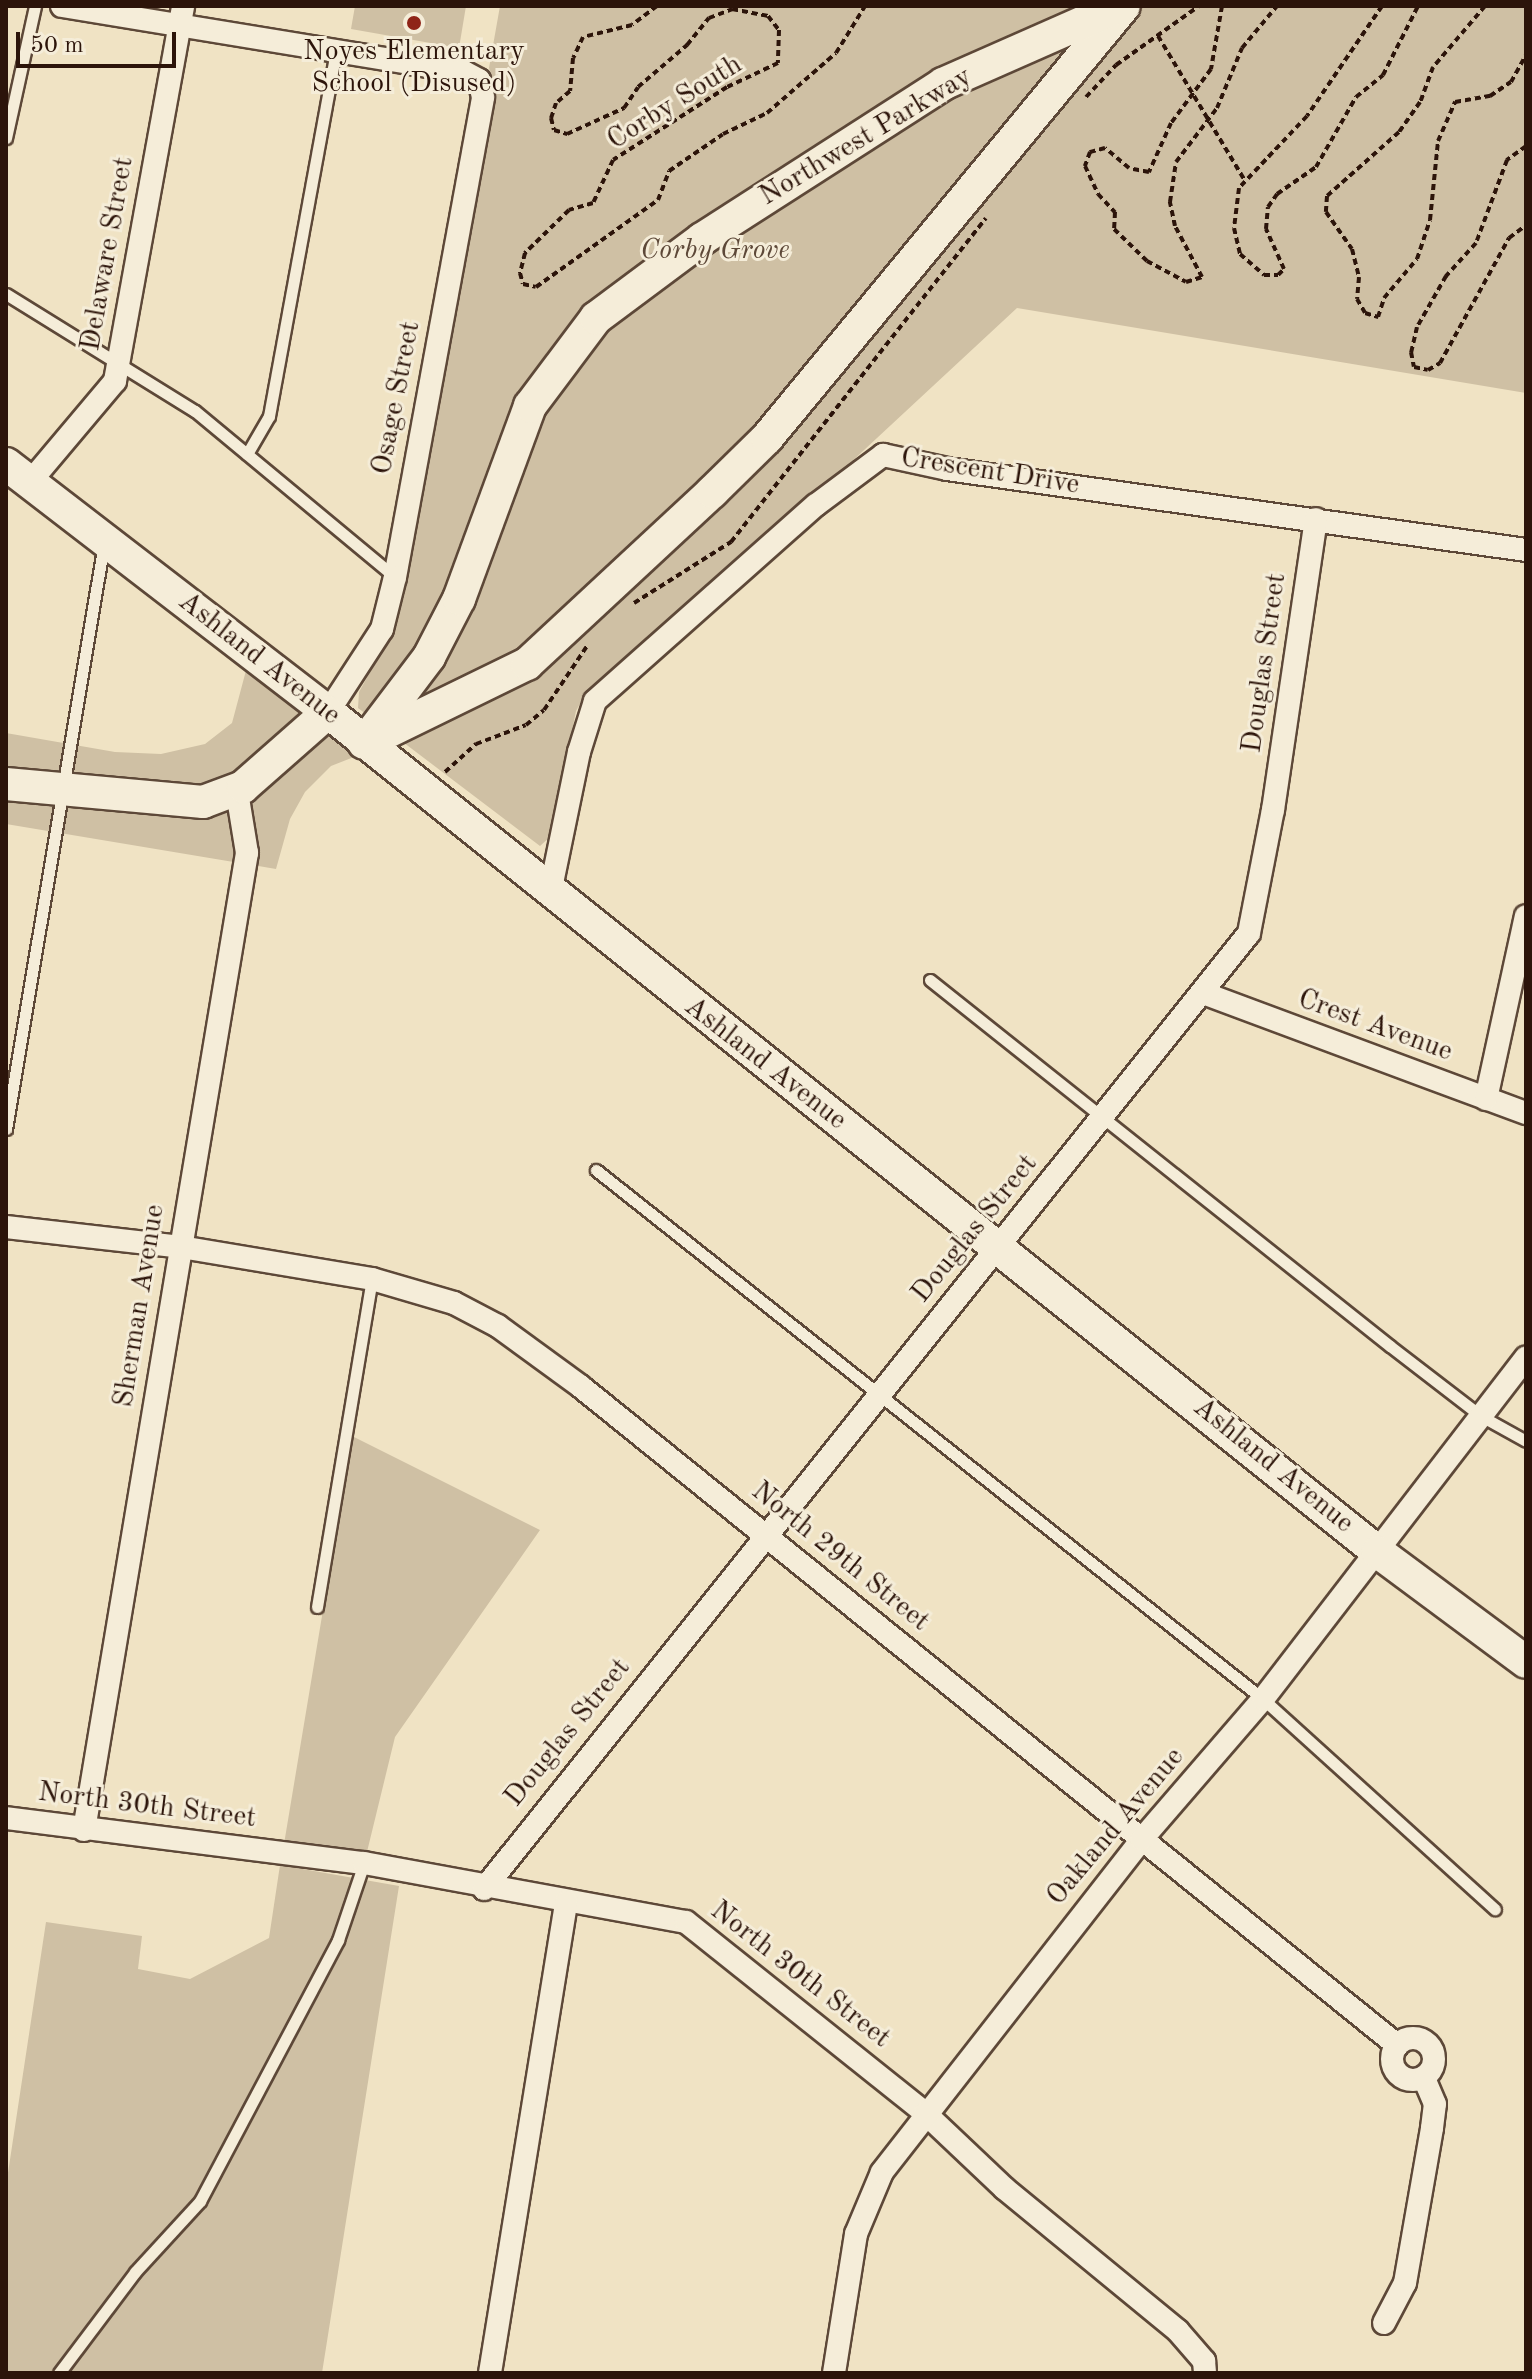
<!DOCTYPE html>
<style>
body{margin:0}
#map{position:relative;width:1532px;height:2379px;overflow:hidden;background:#f0e3c4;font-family:"Old Standard TT",serif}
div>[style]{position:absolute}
.green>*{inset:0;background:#cfc0a4}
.path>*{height:4px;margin-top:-2px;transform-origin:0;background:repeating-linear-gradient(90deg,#2c140a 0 6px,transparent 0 10px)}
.roads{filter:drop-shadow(2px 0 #5d4838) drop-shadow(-2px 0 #5d4838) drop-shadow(0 2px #5d4838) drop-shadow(0 -2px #5d4838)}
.lane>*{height:11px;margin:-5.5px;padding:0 5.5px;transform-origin:5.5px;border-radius:5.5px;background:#f5edd9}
.street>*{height:22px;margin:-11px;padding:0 11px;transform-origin:11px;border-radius:11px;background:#f5edd9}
.street>.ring{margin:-11px;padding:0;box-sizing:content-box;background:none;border:22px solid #f5edd9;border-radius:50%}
.secondary>*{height:32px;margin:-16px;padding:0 16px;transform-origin:16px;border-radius:16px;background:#f5edd9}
.dots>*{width:22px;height:22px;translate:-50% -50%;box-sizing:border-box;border:4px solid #f5edd9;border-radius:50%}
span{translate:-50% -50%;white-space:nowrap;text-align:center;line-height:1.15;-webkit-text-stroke:6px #f5edd9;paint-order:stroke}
.poi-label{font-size:28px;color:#2c140a}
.street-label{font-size:28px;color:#2c140a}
.park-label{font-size:28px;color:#5d4838;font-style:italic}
.frame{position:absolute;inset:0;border:8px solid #2c140a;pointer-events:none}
.scale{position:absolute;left:16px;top:32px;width:160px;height:36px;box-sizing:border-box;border:4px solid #2c140a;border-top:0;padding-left:10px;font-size:24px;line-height:28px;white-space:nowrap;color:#2c140a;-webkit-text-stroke:6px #f5edd9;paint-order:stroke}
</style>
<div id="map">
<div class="green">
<div style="clip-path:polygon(355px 6px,466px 6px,459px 48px,351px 29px)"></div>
<div style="clip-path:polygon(500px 6px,1526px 6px,1526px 393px,1017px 308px,849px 464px,587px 691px,576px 711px,551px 836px,540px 846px,358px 708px,359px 692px,389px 638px,404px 597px,494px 84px,489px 68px)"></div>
<div style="clip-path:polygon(248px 663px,359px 755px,331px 766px,305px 792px,290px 819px,276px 869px,6px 824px,6px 733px,115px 752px,161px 754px,205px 744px,232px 723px)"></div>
<div style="clip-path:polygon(352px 1436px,540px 1530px,395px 1737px,366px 1856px,284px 1844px)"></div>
<div style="clip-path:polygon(280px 1865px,399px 1886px,322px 2373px,6px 2373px,6px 2186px,46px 1922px,142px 1936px,138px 1969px,190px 1979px,269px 1938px)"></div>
</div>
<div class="path">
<div style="left:657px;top:6px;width:31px;rotate:143deg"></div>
<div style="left:632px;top:25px;width:50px;rotate:166.2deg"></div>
<div style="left:583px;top:37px;width:23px;rotate:115deg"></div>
<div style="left:573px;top:58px;width:33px;rotate:95deg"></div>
<div style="left:570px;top:91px;width:18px;rotate:139deg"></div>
<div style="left:556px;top:103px;width:16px;rotate:108deg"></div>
<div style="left:551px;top:118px;width:12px;rotate:76deg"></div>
<div style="left:554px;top:130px;width:14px;rotate:17deg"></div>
<div style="left:567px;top:134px;width:63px;rotate:-24.5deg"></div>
<div style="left:624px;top:108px;width:25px;rotate:-56deg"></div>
<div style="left:638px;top:87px;width:65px;rotate:-40.6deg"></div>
<div style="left:687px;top:45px;width:35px;rotate:-51deg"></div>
<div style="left:709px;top:18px;width:25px;rotate:-21deg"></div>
<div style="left:732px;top:9px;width:37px;rotate:11deg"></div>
<div style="left:768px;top:16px;width:18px;rotate:52deg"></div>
<div style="left:779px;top:30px;width:33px;rotate:92deg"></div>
<div style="left:778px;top:63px;width:56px;rotate:154.8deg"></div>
<div style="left:727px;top:87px;width:135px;rotate:147.4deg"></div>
<div style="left:613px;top:160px;width:47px;rotate:114.9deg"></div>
<div style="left:593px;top:203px;width:25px;rotate:164deg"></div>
<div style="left:569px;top:210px;width:62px;rotate:135.7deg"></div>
<div style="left:525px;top:253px;width:21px;rotate:104deg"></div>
<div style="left:520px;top:273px;width:11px;rotate:75deg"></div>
<div style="left:523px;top:284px;width:13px;rotate:13deg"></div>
<div style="left:536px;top:287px;width:150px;rotate:-35.5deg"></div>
<div style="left:658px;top:200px;width:31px;rotate:-69deg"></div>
<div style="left:669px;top:171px;width:65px;rotate:-34.4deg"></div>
<div style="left:723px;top:134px;width:49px;rotate:-25.5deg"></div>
<div style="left:767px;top:113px;width:91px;rotate:-41deg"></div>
<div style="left:836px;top:53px;width:55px;rotate:-58.3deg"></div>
<div style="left:1222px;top:6px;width:64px;rotate:99.9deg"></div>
<div style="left:1211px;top:69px;width:67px;rotate:126.5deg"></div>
<div style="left:1171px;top:123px;width:54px;rotate:114.2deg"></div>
<div style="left:1149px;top:172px;width:20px;rotate:-169deg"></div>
<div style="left:1129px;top:168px;width:31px;rotate:-140deg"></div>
<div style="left:1105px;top:148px;width:16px;rotate:165deg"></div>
<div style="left:1090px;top:152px;width:15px;rotate:110deg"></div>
<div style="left:1085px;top:166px;width:31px;rotate:65deg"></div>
<div style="left:1098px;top:194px;width:25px;rotate:47deg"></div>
<div style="left:1115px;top:212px;width:17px;rotate:93deg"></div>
<div style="left:1114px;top:229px;width:46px;rotate:44.1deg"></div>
<div style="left:1147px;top:261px;width:44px;rotate:28.3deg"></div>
<div style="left:1186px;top:282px;width:17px;rotate:-17deg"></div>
<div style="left:1202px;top:277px;width:58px;rotate:-117.9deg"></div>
<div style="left:1175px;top:226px;width:25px;rotate:-102deg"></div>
<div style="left:1170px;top:202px;width:40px;rotate:-81.5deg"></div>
<div style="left:1176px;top:162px;width:68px;rotate:-52.8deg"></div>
<div style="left:1217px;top:108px;width:65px;rotate:-67.4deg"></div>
<div style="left:1242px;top:48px;width:55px;rotate:-50.2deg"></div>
<div style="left:1382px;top:6px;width:133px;rotate:124.3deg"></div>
<div style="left:1307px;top:116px;width:99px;rotate:133.4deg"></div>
<div style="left:1239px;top:188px;width:40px;rotate:97.1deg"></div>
<div style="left:1234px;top:228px;width:27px;rotate:77deg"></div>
<div style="left:1240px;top:254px;width:32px;rotate:41deg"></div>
<div style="left:1264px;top:275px;width:14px"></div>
<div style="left:1278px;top:275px;width:8px;rotate:-45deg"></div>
<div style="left:1284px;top:269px;width:44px;rotate:-114.2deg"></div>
<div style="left:1266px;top:229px;width:22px;rotate:-85deg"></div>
<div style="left:1268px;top:207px;width:16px;rotate:-55deg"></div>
<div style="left:1277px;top:194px;width:47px;rotate:-34.7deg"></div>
<div style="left:1316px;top:167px;width:81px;rotate:-60.3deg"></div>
<div style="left:1356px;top:97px;width:35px;rotate:-39deg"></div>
<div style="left:1383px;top:75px;width:77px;rotate:-63.1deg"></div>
<div style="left:1485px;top:6px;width:80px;rotate:130.4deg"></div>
<div style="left:1433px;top:67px;width:37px;rotate:110deg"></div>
<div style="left:1420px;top:102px;width:37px;rotate:125deg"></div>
<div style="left:1399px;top:132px;width:96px;rotate:138.4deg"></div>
<div style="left:1327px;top:196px;width:16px;rotate:94deg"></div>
<div style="left:1326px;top:212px;width:45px;rotate:54.9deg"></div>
<div style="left:1352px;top:249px;width:29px;rotate:76deg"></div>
<div style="left:1359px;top:277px;width:22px;rotate:95deg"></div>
<div style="left:1357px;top:299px;width:16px;rotate:60deg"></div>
<div style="left:1365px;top:313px;width:14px;rotate:17deg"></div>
<div style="left:1378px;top:317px;width:20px;rotate:-72deg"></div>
<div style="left:1384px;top:298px;width:51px;rotate:-49.8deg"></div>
<div style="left:1417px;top:259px;width:41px;rotate:-71.6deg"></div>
<div style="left:1430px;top:220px;width:79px;rotate:-84.2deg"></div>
<div style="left:1438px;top:141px;width:43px;rotate:-66.4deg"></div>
<div style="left:1455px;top:102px;width:36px;rotate:-10deg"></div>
<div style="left:1490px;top:96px;width:25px;rotate:-34deg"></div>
<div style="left:1511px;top:82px;width:31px;rotate:-61deg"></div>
<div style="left:1158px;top:36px;width:167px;rotate:59deg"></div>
<div style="left:1086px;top:97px;width:44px;rotate:-46.8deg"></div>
<div style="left:1116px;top:65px;width:102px;rotate:-35.4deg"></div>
<div style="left:1526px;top:146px;width:24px;rotate:144deg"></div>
<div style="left:1507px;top:160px;width:89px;rotate:110.5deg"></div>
<div style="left:1476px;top:243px;width:45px;rotate:132.3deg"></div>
<div style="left:1446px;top:276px;width:59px;rotate:119.6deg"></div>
<div style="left:1417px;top:327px;width:26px;rotate:103deg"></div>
<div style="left:1411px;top:352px;width:15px;rotate:79deg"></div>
<div style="left:1414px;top:367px;width:14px;rotate:12deg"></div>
<div style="left:1428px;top:370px;width:14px;rotate:-30deg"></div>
<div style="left:1440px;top:363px;width:143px;rotate:-61.1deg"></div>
<div style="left:1509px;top:238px;width:21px;rotate:-37deg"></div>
<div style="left:634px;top:603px;width:115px;rotate:-32.2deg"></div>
<div style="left:731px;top:542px;width:412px;rotate:-51.8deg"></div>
<div style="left:445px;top:772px;width:42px;rotate:-42.1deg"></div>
<div style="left:476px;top:744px;width:53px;rotate:-20.8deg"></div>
<div style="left:526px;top:725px;width:23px;rotate:-40deg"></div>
<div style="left:544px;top:710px;width:77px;rotate:-56.1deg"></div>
</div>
<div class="roads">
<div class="lane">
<div style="left:6px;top:138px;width:135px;rotate:-77.6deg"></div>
<div style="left:6px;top:294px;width:222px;rotate:31.8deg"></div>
<div style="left:195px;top:411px;width:260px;rotate:39.7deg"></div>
<div style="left:247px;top:454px;width:44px;rotate:-59.9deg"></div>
<div style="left:269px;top:416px;width:371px;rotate:-79.6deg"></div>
<div style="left:930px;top:980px;width:588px;rotate:38.51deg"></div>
<div style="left:1390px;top:1346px;width:115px;rotate:37.6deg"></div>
<div style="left:1481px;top:1416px;width:51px;rotate:29.1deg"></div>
<div style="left:6px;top:1129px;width:594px;rotate:-80.51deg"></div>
<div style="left:596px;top:1170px;width:851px;rotate:38.42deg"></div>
<div style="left:1263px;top:1699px;width:313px;rotate:42.2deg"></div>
<div style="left:317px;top:1607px;width:333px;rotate:-80.5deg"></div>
<div style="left:59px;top:2373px;width:126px;rotate:-53deg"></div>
<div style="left:135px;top:2272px;width:96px;rotate:-47.5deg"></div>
<div style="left:200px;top:2201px;width:295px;rotate:-62.1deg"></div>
<div style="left:338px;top:1940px;width:81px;rotate:-71.3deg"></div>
</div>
<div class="street">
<div style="left:62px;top:6px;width:407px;rotate:9.3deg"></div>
<div style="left:464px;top:72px;width:17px;rotate:28deg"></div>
<div style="left:479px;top:80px;width:18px;rotate:77deg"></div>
<div style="left:483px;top:98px;width:487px;rotate:100.4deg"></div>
<div style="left:395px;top:577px;width:54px;rotate:104deg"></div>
<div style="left:382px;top:629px;width:99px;rotate:123deg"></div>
<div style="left:30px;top:482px;width:132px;rotate:-49.9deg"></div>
<div style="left:115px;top:381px;width:381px;rotate:-79.7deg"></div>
<div style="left:550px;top:893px;width:144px;rotate:-78.4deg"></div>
<div style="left:579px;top:752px;width:53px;rotate:-72.6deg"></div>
<div style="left:595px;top:701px;width:295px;rotate:-41.6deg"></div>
<div style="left:816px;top:505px;width:84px;rotate:-36.7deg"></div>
<div style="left:883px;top:455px;width:66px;rotate:12.3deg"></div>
<div style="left:947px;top:469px;width:585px;rotate:7.96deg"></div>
<div style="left:1203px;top:993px;width:345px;rotate:20.4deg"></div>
<div style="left:1486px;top:1099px;width:187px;rotate:-77.7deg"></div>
<div style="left:6px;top:1227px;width:176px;rotate:6.5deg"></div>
<div style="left:181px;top:1247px;width:194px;rotate:9.5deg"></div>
<div style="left:372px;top:1279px;width:85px;rotate:16.3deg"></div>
<div style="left:454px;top:1303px;width:50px;rotate:27.6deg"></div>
<div style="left:498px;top:1326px;width:102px;rotate:36.2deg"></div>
<div style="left:580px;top:1386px;width:1050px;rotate:38.89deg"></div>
<div style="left:6px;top:1818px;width:361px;rotate:7.2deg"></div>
<div style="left:364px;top:1863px;width:327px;rotate:10.4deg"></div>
<div style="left:686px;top:1922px;width:306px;rotate:38.6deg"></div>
<div style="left:925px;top:2113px;width:109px;rotate:43.5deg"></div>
<div style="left:1004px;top:2188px;width:225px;rotate:39.4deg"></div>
<div style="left:1178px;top:2331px;width:40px;rotate:49deg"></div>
<div style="left:1204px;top:2361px;width:12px;rotate:85deg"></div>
<div style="left:84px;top:1830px;width:991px;rotate:-80.53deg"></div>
<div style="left:247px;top:853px;width:62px;rotate:-99.3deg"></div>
<div style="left:484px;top:1889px;width:1224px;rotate:-51.33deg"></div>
<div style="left:1249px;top:933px;width:125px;rotate:-79deg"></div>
<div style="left:1273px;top:810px;width:294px;rotate:-81.6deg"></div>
<div class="ring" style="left:1392px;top:2038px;width:20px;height:20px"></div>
<div style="left:1384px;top:2323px;width:45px;rotate:-62.3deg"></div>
<div style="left:1405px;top:2283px;width:157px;rotate:-80.1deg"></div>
<div style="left:1432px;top:2128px;width:24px;rotate:-83deg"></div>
<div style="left:1435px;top:2104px;width:28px;rotate:-113deg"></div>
<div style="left:490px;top:2373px;width:477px;rotate:-80.8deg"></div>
<div style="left:834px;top:2373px;width:141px;rotate:-81deg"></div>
<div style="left:856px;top:2234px;width:67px;rotate:-67.2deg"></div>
<div style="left:882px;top:2172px;width:422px;rotate:-52deg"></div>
<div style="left:1142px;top:1839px;width:185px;rotate:-49.2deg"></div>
<div style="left:1263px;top:1699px;width:431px;rotate:-52.4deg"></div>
</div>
<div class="secondary">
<div style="left:6px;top:464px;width:406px;rotate:37.6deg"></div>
<div style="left:328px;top:712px;width:1345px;rotate:38.66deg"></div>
<div style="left:1378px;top:1552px;width:184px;rotate:36.6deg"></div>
<div style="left:371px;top:740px;width:174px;rotate:-26deg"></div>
<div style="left:527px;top:664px;width:253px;rotate:-42.9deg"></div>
<div style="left:712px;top:492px;width:77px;rotate:-44.5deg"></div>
<div style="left:767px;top:438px;width:560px;rotate:-50.43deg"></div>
<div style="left:364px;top:743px;width:108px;rotate:-52.9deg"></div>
<div style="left:429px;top:657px;width:65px;rotate:-62.7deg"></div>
<div style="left:459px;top:599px;width:206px;rotate:-69.8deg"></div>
<div style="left:530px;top:406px;width:110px;rotate:-53.1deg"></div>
<div style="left:596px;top:318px;width:132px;rotate:-36.7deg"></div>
<div style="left:702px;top:239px;width:287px;rotate:-32.7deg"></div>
<div style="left:943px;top:84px;width:193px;rotate:-23.8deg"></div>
<div style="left:6px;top:784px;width:198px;rotate:5.2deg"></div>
<div style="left:203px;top:802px;width:43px;rotate:-20.6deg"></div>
<div style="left:243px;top:787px;width:113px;rotate:-41.4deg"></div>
</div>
</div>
<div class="dots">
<div style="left:414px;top:23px;background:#8f2418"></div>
</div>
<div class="poi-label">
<span style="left:414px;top:68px">Noyes Elementary<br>School (Disused)</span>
</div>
<div class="street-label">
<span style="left:675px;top:103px;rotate:-32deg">Corby South</span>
<span style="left:866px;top:137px;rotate:-31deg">Northwest Parkway</span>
<span style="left:108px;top:254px;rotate:-80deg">Delaware Street</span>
<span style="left:397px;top:398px;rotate:-79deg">Osage Street</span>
<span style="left:990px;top:472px;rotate:9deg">Crescent Drive</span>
<span style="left:259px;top:659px;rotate:38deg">Ashland Avenue</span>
<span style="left:1265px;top:663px;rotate:-82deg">Douglas Street</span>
<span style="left:1375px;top:1026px;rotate:20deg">Crest Avenue</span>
<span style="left:765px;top:1064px;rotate:38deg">Ashland Avenue</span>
<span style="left:975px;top:1229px;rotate:-51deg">Douglas Street</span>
<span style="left:140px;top:1306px;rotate:-81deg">Sherman Avenue</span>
<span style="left:1273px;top:1466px;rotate:39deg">Ashland Avenue</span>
<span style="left:840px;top:1557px;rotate:39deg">North 29th Street</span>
<span style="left:568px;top:1733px;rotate:-51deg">Douglas Street</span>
<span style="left:147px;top:1806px;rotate:7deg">North 30th Street</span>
<span style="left:1116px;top:1827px;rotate:-50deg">Oakland Avenue</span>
<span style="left:800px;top:1975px;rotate:38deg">North 30th Street</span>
</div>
<div class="park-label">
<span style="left:715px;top:251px">Corby Grove</span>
</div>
<div class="frame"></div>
<div class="scale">50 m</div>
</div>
